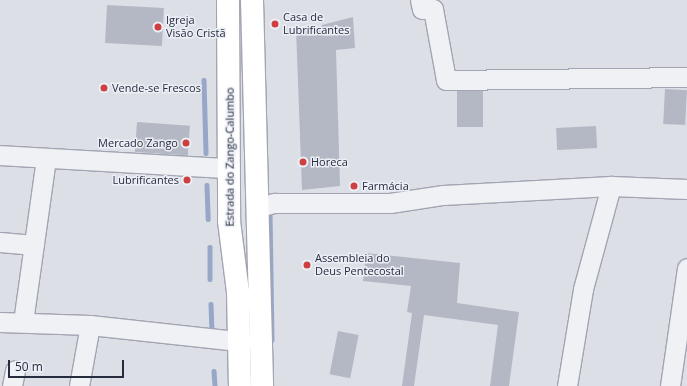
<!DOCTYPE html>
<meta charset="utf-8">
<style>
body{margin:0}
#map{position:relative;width:687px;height:386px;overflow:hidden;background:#dddfe7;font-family:"Open Sans",sans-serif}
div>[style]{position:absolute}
.stream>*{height:4.5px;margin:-2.25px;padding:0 2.25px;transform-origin:2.25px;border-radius:2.25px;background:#97a7c8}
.building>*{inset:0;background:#b4b8c4;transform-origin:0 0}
.roads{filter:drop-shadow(1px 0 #a2a5b1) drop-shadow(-1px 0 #a2a5b1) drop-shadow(0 1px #a2a5b1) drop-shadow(0 -1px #a2a5b1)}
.minor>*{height:19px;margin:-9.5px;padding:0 9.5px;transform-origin:9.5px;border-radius:9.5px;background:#f0f1f5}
.primary>*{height:22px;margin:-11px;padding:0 11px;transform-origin:11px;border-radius:11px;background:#fff}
.dots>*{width:11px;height:11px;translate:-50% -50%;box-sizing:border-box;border:2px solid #eceff5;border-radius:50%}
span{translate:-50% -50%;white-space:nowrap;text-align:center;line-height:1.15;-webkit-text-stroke:3px #eceff5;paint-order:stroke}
.poi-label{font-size:11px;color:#262b3e}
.left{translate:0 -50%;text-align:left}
.right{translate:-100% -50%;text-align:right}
.street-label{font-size:11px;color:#262b3e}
.scale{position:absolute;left:8px;top:360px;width:116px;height:18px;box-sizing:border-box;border:2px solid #262b3e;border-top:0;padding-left:5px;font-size:12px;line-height:14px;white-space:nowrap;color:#262b3e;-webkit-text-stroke:3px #eceff5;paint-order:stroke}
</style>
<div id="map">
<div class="stream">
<div style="left:204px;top:80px;width:73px;rotate:88.4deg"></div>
<div style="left:207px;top:185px;width:34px;rotate:88deg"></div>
<div style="left:270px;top:212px;width:128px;rotate:89.1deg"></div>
<div style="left:210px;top:247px;width:32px;rotate:90deg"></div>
<div style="left:211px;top:304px;width:26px;rotate:88deg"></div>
<div style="left:214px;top:371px;width:15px;rotate:86deg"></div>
</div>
<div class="building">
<div style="left:107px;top:5px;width:57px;height:38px;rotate:3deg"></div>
<div style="clip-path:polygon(353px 17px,355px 48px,336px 50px,340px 186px,302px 190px,296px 28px,322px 28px,322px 25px)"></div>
<div style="left:665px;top:89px;width:22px;height:35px;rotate:3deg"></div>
<div style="left:457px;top:91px;width:26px;height:36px"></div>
<div style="left:137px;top:122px;width:53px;height:30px;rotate:4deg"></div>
<div style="left:596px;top:126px;width:22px;height:40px;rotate:87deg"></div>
<div style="clip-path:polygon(366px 253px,460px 263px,457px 303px,519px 312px,509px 386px,490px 386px,498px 325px,424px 315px,414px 386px,402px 386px,412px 313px,407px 312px,411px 286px,363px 281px)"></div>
<div style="left:338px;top:331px;width:21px;height:44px;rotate:11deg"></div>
</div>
<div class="roads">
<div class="minor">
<div style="left:420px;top:0;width:9px;rotate:77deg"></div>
<div style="left:422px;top:9px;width:11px"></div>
<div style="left:433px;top:9px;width:72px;rotate:79.6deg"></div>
<div style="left:446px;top:80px;width:241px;rotate:-0.7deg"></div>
<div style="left:0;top:155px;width:228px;rotate:3.3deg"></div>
<div style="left:259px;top:207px;width:16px;rotate:-15deg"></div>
<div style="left:274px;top:203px;width:116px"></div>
<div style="left:390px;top:203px;width:54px;rotate:-8.6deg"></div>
<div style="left:443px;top:195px;width:168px;rotate:-3.1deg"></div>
<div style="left:611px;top:186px;width:76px;rotate:2.3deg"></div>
<div style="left:0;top:242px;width:34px;rotate:5deg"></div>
<div style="left:0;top:322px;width:90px;rotate:1.9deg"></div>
<div style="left:90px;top:325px;width:149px;rotate:6.2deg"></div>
<div style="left:23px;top:322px;width:165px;rotate:-82deg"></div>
<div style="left:12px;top:386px;width:16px;rotate:-79deg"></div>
<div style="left:79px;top:386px;width:62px;rotate:-79.8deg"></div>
<div style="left:567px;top:386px;width:98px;rotate:-80.6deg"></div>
<div style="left:583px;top:289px;width:107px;rotate:-74.8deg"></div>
<div style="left:670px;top:386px;width:119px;rotate:-81.8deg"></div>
</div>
<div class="primary">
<div style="left:228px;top:0;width:221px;rotate:89.7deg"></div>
<div style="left:229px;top:221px;width:72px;rotate:82.8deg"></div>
<div style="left:238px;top:292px;width:94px;rotate:88.8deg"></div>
<div style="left:252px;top:0;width:386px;rotate:88.5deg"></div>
</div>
</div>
<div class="dots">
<div style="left:275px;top:24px;background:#ce4040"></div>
<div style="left:158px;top:27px;background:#ce4040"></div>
<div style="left:104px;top:88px;background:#ce4040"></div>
<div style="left:186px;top:143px;background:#ce4040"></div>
<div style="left:303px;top:162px;background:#ce4040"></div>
<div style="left:187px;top:180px;background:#ce4040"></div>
<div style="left:354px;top:186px;background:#ce4040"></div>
<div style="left:307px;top:265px;background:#ce4040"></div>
</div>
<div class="poi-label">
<span class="left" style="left:283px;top:24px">Casa de<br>Lubrificantes</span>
<span class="left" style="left:166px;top:27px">Igreja<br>Visão Cristã</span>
<span class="left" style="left:112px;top:88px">Vende-se Frescos</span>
<span class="right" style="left:178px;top:143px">Mercado Zango</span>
<span class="left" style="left:311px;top:162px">Horeca</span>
<span class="right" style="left:179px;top:180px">Lubrificantes</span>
<span class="left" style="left:362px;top:186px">Farmácia</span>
<span class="left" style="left:315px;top:265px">Assembleia do<br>Deus Pentecostal</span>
</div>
<div class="street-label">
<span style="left:230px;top:157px;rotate:-90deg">Estrada do Zango-Calumbo</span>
</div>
<div class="scale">50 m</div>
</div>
